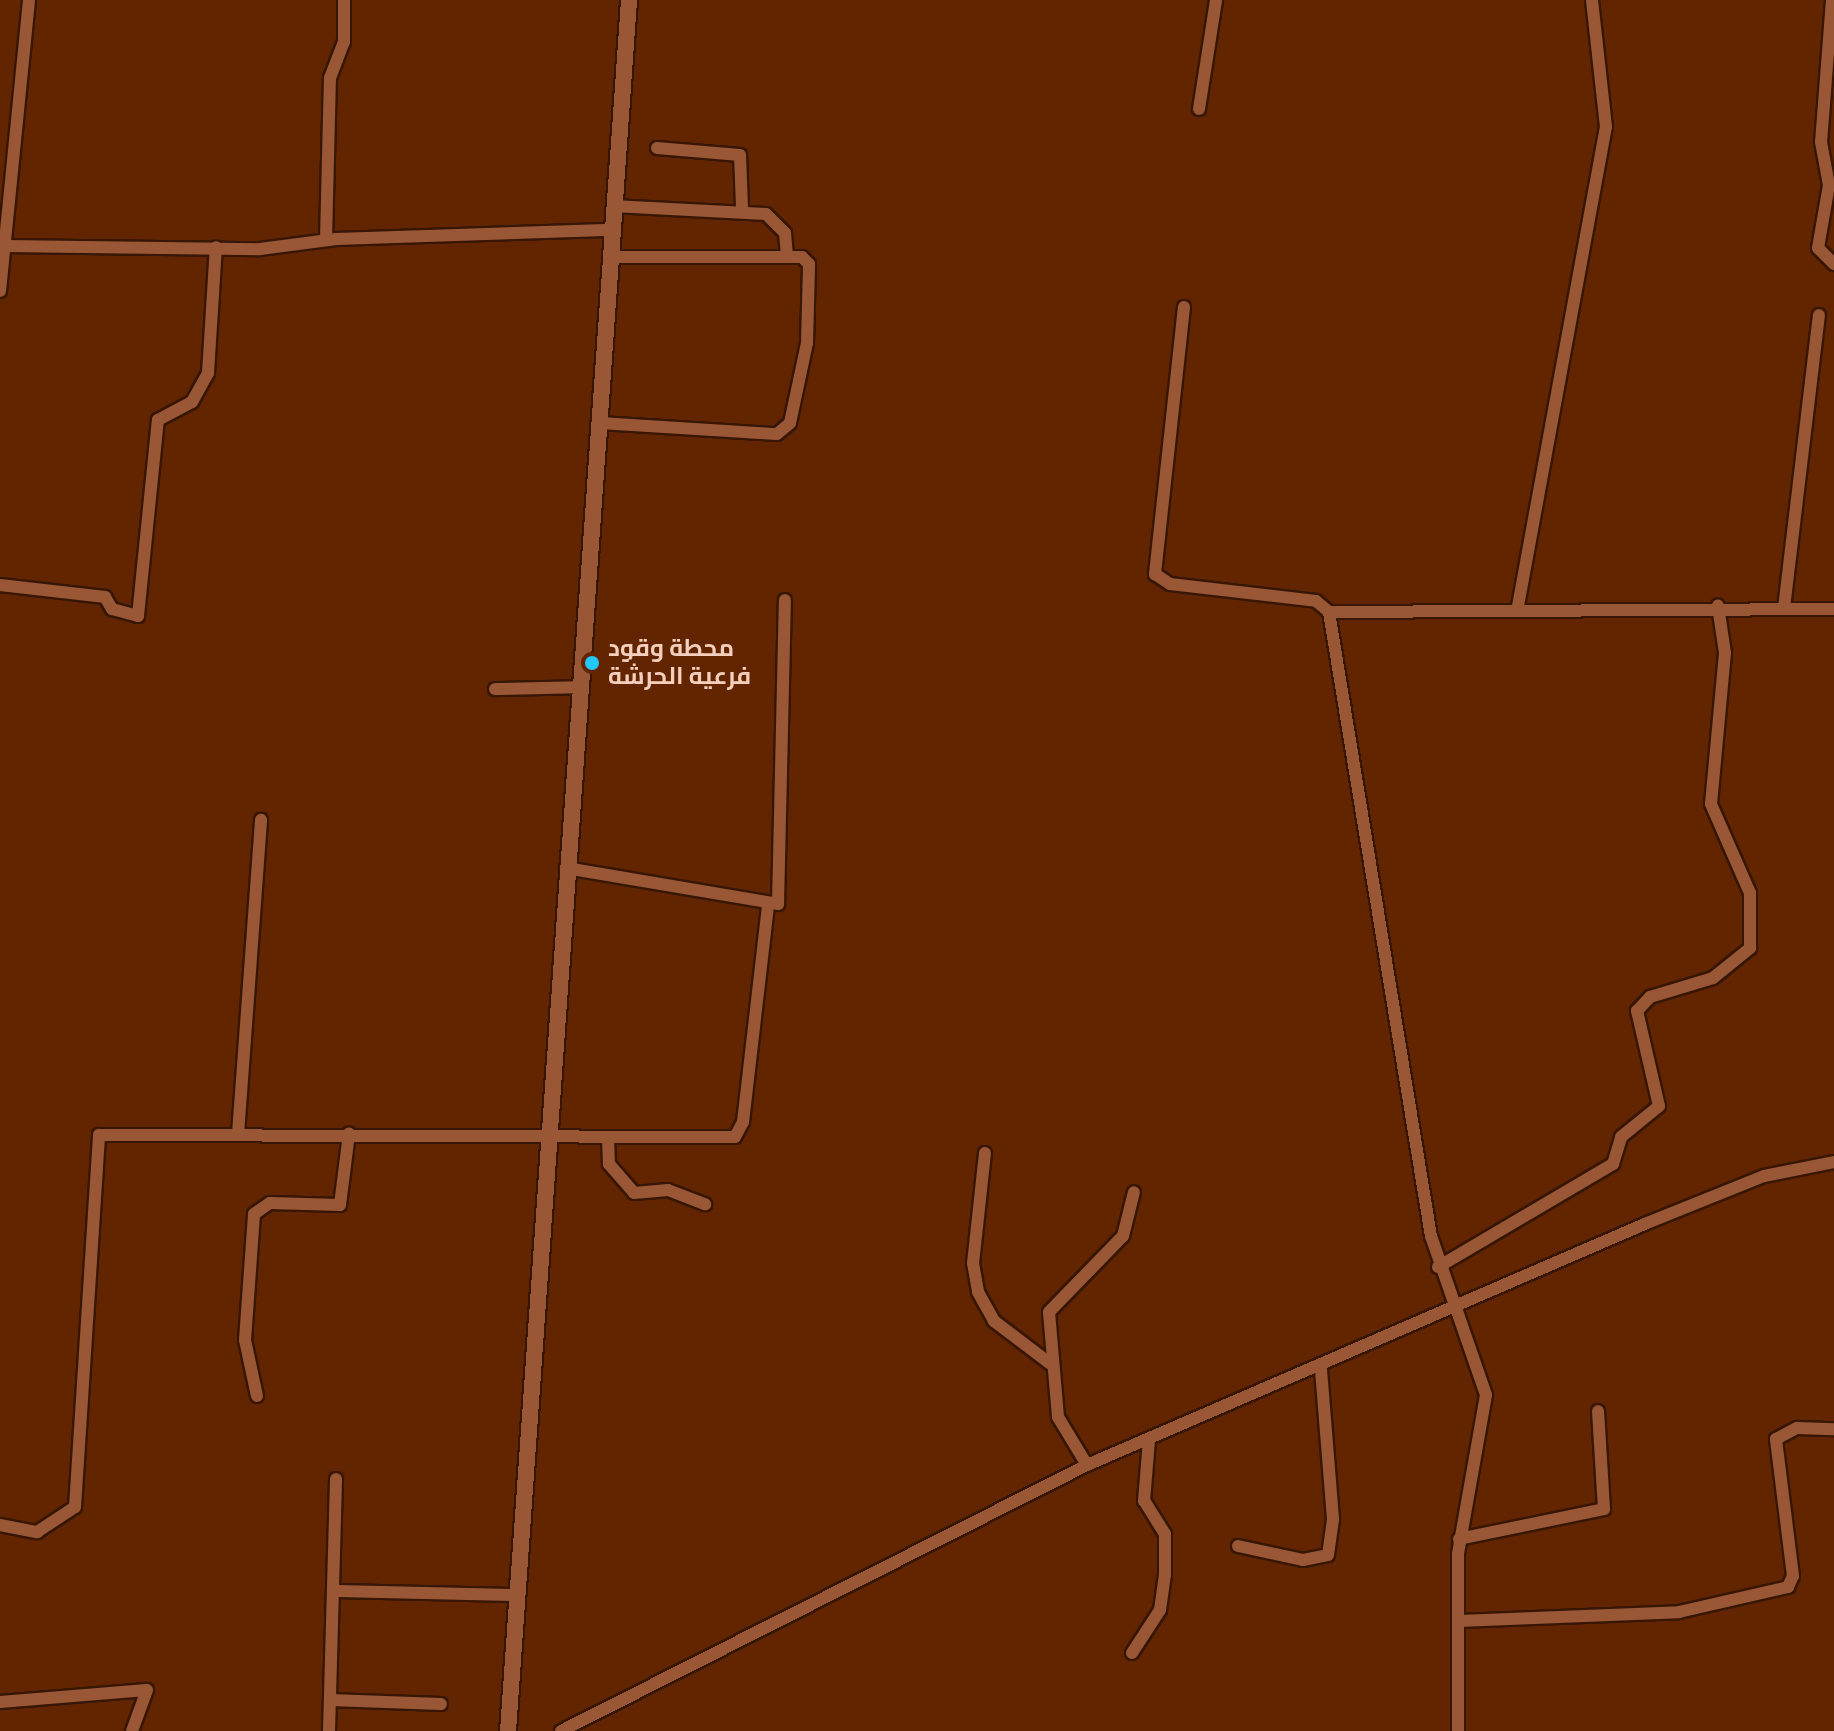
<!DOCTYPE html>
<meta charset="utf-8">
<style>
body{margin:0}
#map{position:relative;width:1834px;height:1731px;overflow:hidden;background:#622500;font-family:Signika,Cairo,sans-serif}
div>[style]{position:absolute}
.roads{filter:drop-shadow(2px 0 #371605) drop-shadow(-2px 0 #371605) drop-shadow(0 2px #371605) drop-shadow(0 -2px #371605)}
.street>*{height:12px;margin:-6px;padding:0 6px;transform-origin:6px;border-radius:6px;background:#995735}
.secondary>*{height:16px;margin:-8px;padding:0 8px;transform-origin:8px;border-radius:8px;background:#995735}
.dots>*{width:22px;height:22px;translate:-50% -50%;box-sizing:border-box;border:4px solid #622500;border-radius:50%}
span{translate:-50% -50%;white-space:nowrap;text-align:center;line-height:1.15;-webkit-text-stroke:8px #622500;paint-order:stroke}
.poi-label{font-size:24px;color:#f5cfbd;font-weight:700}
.left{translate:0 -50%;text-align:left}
</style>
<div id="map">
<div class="roads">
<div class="street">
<div style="left:1832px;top:0;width:142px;rotate:94.4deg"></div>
<div style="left:1821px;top:142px;width:44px;rotate:79.5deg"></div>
<div style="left:1829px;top:185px;width:64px;rotate:99.9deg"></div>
<div style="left:1818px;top:248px;width:23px;rotate:45deg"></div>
<div style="left:1199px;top:109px;width:110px;rotate:-81.1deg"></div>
<div style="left:657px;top:148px;width:83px;rotate:4.8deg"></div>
<div style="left:740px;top:155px;width:53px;rotate:87.8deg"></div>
<div style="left:613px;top:206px;width:153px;rotate:3deg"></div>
<div style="left:766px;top:214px;width:27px;rotate:45deg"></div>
<div style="left:785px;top:233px;width:24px;rotate:85deg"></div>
<div style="left:326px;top:240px;width:162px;rotate:-88.6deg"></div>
<div style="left:330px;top:78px;width:39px;rotate:-69deg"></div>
<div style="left:344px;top:42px;width:42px;rotate:-90deg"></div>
<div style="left:4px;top:246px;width:256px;rotate:0.7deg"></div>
<div style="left:260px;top:249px;width:77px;rotate:-7.5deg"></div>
<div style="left:336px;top:239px;width:276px;rotate:-1.9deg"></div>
<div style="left:0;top:291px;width:292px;rotate:-84.3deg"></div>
<div style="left:1184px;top:307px;width:269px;rotate:96.2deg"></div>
<div style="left:1155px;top:574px;width:18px;rotate:34deg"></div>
<div style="left:1170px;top:584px;width:147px;rotate:6.6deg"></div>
<div style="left:1316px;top:601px;width:17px;rotate:40deg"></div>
<div style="left:1329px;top:612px;width:632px;rotate:80.72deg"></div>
<div style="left:1431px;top:1236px;width:168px;rotate:70.9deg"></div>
<div style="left:1486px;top:1395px;width:161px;rotate:100deg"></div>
<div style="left:1458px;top:1554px;width:177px;rotate:90deg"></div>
<div style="left:600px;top:423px;width:177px;rotate:3.6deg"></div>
<div style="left:777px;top:434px;width:17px;rotate:-40deg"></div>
<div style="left:790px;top:423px;width:82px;rotate:-78deg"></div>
<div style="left:807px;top:343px;width:79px;rotate:-88.5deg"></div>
<div style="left:809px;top:264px;width:10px;rotate:-135deg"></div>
<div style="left:802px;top:257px;width:192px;rotate:180deg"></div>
<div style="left:0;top:585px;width:106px;rotate:6.5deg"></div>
<div style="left:105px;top:597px;width:14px;rotate:60deg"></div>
<div style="left:112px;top:609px;width:27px;rotate:15deg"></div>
<div style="left:138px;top:616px;width:197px;rotate:-84.2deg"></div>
<div style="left:158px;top:420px;width:38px;rotate:-28deg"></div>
<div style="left:192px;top:402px;width:33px;rotate:-61deg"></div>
<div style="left:208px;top:373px;width:126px;rotate:-86.4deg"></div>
<div style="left:1518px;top:606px;width:487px;rotate:-79.6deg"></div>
<div style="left:1606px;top:127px;width:128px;rotate:-96.3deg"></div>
<div style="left:1784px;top:608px;width:295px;rotate:-83.2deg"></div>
<div style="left:1329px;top:612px;width:505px;rotate:-0.34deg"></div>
<div style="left:495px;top:689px;width:86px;rotate:-1.3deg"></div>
<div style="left:566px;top:868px;width:215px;rotate:9.6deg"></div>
<div style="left:778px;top:904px;width:304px;rotate:-88.7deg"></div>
<div style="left:238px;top:1134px;width:315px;rotate:-85.8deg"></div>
<div style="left:608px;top:1137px;width:27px;rotate:88deg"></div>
<div style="left:609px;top:1164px;width:38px;rotate:49deg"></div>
<div style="left:634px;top:1193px;width:34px;rotate:-5deg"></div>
<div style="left:668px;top:1190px;width:40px;rotate:21deg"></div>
<div style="left:985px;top:1153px;width:111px;rotate:96.2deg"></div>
<div style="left:973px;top:1263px;width:29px;rotate:80deg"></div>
<div style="left:978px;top:1292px;width:33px;rotate:61deg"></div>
<div style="left:994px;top:1321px;width:73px;rotate:37.2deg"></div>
<div style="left:1438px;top:1267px;width:203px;rotate:-30.5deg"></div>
<div style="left:1613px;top:1164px;width:28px;rotate:-73deg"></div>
<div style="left:1621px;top:1137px;width:49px;rotate:-39.2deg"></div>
<div style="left:1659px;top:1106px;width:98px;rotate:-103deg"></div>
<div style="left:1637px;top:1011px;width:19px;rotate:-47deg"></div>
<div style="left:1650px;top:997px;width:66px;rotate:-16.8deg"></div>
<div style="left:1713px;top:978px;width:48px;rotate:-39deg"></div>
<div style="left:1750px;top:948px;width:55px;rotate:-90deg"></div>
<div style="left:1750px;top:893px;width:97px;rotate:-113.7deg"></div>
<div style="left:1711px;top:804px;width:152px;rotate:-84.7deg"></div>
<div style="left:1725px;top:653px;width:48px;rotate:-98.5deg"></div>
<div style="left:257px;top:1396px;width:57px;rotate:-102.1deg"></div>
<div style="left:245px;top:1340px;width:126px;rotate:-85.9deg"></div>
<div style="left:254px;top:1214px;width:19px;rotate:-35deg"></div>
<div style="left:270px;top:1203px;width:70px;rotate:1.6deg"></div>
<div style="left:340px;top:1205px;width:72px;rotate:-82.8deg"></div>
<div style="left:1087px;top:1465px;width:56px;rotate:-121.1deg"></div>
<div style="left:1058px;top:1417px;width:105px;rotate:-94.9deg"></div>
<div style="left:1049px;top:1312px;width:106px;rotate:-45.8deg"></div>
<div style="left:1123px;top:1236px;width:45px;rotate:-76deg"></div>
<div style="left:0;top:1525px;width:38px;rotate:11deg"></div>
<div style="left:37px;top:1532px;width:45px;rotate:-33.3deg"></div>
<div style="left:75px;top:1507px;width:373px;rotate:-86.3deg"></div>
<div style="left:99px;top:1135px;width:636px;rotate:0.18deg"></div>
<div style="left:735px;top:1137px;width:17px;rotate:-62deg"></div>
<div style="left:743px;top:1122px;width:216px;rotate:-83.4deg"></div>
<div style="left:1459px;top:1539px;width:148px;rotate:-11.7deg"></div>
<div style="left:1604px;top:1509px;width:98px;rotate:-93.5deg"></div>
<div style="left:1238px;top:1546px;width:66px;rotate:12.2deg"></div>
<div style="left:1303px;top:1560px;width:25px;rotate:-11deg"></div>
<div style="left:1328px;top:1555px;width:36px;rotate:-82deg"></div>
<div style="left:1333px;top:1519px;width:150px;rotate:-94.6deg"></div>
<div style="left:333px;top:1591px;width:183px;rotate:1.3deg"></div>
<div style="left:1459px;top:1621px;width:220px;rotate:-2.3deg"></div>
<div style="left:1679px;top:1612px;width:112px;rotate:-12.9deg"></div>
<div style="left:1788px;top:1587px;width:12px;rotate:-66deg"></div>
<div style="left:1793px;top:1576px;width:138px;rotate:-97.1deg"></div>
<div style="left:1776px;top:1439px;width:24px;rotate:-28deg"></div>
<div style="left:1797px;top:1428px;width:37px;rotate:2deg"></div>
<div style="left:1132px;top:1653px;width:51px;rotate:-56.9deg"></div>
<div style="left:1160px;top:1610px;width:35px;rotate:-82deg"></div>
<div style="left:1165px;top:1575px;width:41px;rotate:-90deg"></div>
<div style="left:1165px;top:1534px;width:39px;rotate:-122deg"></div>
<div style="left:1144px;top:1501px;width:61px;rotate:-85.3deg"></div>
<div style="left:330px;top:1700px;width:111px;rotate:2.1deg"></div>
<div style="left:0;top:1702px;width:147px;rotate:-4.7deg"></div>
<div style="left:147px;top:1690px;width:44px;rotate:110.1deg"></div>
<div style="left:329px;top:1731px;width:252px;rotate:-88.4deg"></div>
<div style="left:561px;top:1731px;width:589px;rotate:-26.83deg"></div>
<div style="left:1087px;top:1465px;width:610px;rotate:-23.37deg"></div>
<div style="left:1647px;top:1223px;width:126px;rotate:-21.9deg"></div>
<div style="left:1764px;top:1176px;width:71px;rotate:-11.3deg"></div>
</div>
<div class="secondary">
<div style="left:508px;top:1731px;width:1735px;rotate:-86deg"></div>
</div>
</div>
<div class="dots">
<div style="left:592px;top:663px;background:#23c9fe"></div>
</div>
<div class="poi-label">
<span class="left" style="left:608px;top:663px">محطة وقود<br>فرعية الحرشة</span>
</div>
</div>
